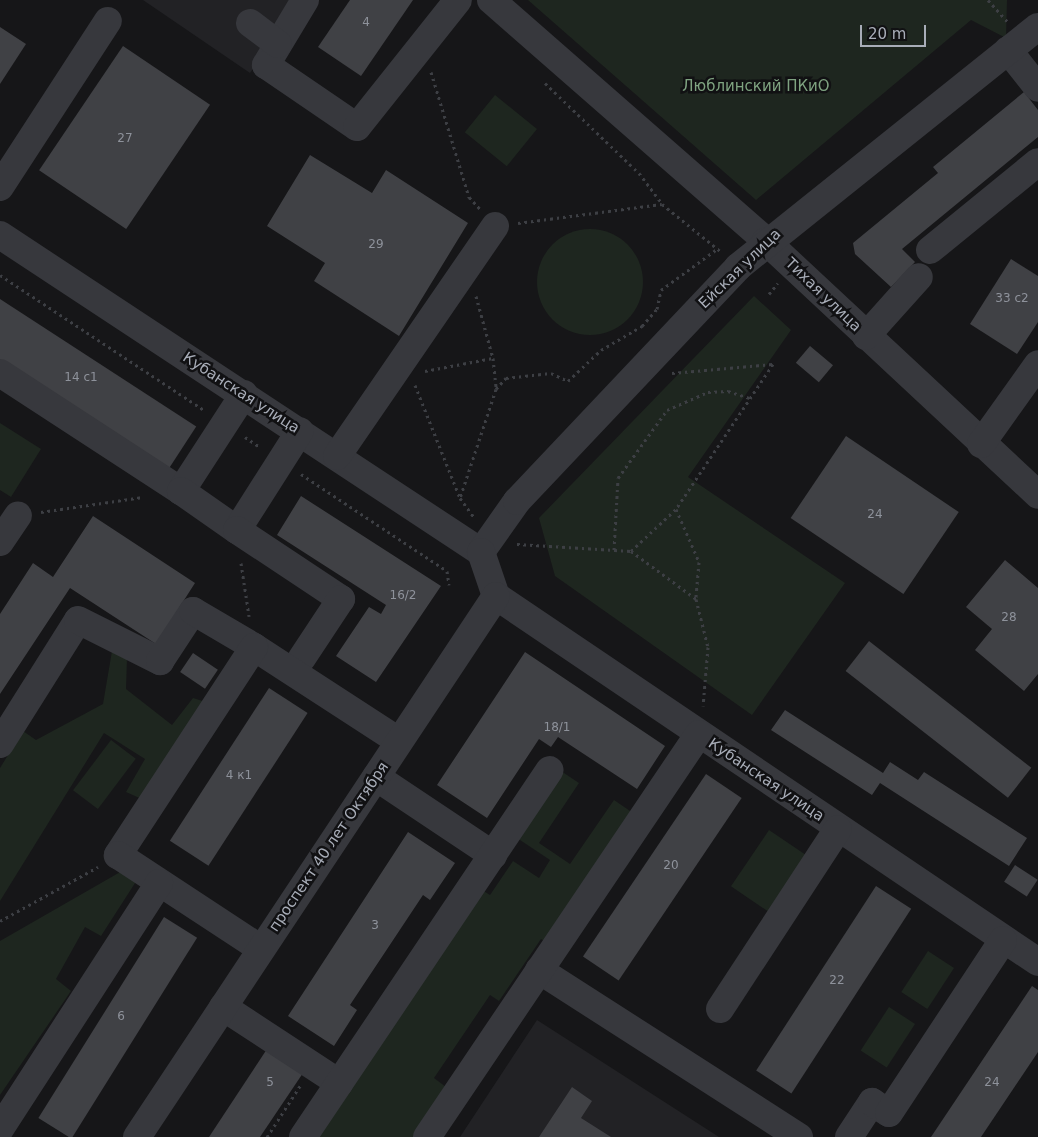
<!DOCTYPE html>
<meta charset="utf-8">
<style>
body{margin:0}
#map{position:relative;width:1038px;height:1137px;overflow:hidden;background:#161618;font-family:"DejaVu Sans",sans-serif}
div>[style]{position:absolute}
.built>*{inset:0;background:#222225}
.green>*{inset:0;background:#1e261f;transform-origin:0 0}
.round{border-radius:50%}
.building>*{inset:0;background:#404145;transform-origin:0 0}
.path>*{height:3px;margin-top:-1.5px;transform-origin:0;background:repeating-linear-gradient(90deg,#3d3f44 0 2.5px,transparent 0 6.5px)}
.minor>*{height:28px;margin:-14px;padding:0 14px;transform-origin:14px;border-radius:14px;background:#37383d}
span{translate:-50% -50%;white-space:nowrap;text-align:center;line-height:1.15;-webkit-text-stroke:5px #111113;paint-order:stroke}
.number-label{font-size:12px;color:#8e929b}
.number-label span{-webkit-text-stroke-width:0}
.park-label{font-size:15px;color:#7fa381}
.street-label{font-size:15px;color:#a8adb8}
.scale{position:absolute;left:860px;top:25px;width:66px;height:22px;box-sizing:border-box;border:2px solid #a8adb8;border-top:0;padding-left:6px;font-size:15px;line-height:18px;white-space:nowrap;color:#a8adb8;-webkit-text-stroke:4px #111113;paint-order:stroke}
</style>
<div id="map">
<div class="built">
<div style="clip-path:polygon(143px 0,297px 0,300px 2px,250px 73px)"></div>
<div style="clip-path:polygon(537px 1020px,719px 1137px,460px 1137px)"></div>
</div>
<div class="green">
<div style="clip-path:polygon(528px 0,1007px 0,1006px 38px,971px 20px,756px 200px)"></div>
<div style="left:495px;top:95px;width:54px;height:48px;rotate:39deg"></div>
<div class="round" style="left:537px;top:229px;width:106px;height:106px"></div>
<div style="clip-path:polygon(754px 296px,791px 330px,688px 477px,845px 583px,752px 715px,555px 576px,539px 518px)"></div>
<div style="clip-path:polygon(0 423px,41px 449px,11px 497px,0 490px)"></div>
<div style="clip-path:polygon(112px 651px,127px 658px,126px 689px,172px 725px,193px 698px,209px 703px,144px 800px,126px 792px,145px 759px,104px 733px,0 901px,0 768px,23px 731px,36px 740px,103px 704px)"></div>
<div style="left:111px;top:740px;width:31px;height:63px;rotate:37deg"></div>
<div style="clip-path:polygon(558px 769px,579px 783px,539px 843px,570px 864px,614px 800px,636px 815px,549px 944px,541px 939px,499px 1001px,490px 995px,434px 1078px,450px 1090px,419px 1137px,310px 1137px,477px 887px,490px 895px,513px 861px,539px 878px,550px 860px,514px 836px)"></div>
<div style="left:769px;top:830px;width:45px;height:68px;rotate:34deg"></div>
<div style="clip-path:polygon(122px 871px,137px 880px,101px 936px,85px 927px,56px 979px,71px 991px,0 1095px,0 941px)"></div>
<div style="left:928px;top:951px;width:31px;height:49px;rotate:33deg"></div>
<div style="left:889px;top:1007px;width:31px;height:52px;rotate:33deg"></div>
</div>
<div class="building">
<div style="clip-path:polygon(350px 0,413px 0,361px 76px,318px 47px)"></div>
<div style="clip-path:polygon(0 27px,26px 44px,0 84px)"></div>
<div style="left:123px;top:46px;width:105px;height:150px;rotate:34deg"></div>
<div style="clip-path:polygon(1024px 92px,1038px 110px,1038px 137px,902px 249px,915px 262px,891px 287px,855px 254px,853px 243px,938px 173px,933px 167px)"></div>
<div style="clip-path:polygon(310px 155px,372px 193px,386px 170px,468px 223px,399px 336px,314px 281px,325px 263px,267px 226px)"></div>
<div style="clip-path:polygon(1011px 259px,1038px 276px,1038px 322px,1017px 354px,970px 324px)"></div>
<div style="left:0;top:299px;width:234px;height:52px;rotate:33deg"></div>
<div style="left:810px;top:346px;width:30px;height:22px;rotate:40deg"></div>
<div style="left:846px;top:436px;width:136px;height:99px;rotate:34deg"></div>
<div style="clip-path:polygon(301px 496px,441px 586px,376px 682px,336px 656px,369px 607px,381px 614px,386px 605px,277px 535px)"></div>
<div style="clip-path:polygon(93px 516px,195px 583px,156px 644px,70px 588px,0 694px,0 614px,33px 563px,53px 577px)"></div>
<div style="clip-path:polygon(1005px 560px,1038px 588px,1038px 674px,1024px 691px,975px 650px,992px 629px,966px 607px)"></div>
<div style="left:869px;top:641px;width:206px;height:38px;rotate:38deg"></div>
<div style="clip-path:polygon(525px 652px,665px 746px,637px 789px,558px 737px,551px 747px,539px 739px,487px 818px,437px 785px)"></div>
<div style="left:193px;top:653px;width:30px;height:23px;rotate:34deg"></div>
<div style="left:269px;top:688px;width:46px;height:182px;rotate:33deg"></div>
<div style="clip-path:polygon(785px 710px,883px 773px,890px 762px,918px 780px,924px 772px,1027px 838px,1009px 866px,880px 783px,872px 795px,771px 730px)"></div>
<div style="left:706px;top:774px;width:43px;height:220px;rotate:34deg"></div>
<div style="clip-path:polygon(408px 832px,455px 863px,430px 900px,423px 895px,350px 1005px,357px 1010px,334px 1046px,288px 1016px)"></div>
<div style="left:1015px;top:865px;width:27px;height:20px;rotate:33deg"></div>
<div style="left:876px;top:886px;width:42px;height:220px;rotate:33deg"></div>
<div style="left:164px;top:917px;width:39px;height:237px;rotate:32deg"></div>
<div style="clip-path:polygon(1032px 986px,1038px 990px,1038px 1052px,981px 1137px,931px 1137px)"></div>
<div style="clip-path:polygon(267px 1049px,303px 1073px,260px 1137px,209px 1137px)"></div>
<div style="clip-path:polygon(572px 1087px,592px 1101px,581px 1118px,611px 1137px,539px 1137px)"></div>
</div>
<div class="path">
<div style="left:988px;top:0;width:30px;rotate:48deg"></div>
<div style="left:431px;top:72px;width:131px;rotate:73.1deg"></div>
<div style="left:469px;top:197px;width:16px;rotate:47deg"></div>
<div style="left:545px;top:83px;width:130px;rotate:43.8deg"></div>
<div style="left:639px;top:173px;width:39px;rotate:53deg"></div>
<div style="left:662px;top:204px;width:75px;rotate:39deg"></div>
<div style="left:518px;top:223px;width:145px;rotate:-7.5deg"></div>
<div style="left:0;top:275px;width:245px;rotate:33.5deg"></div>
<div style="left:769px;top:294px;width:14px;rotate:-51deg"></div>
<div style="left:476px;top:296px;width:64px;rotate:74.7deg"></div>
<div style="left:425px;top:371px;width:69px;rotate:-10.8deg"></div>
<div style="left:493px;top:358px;width:31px;rotate:84deg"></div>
<div style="left:496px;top:389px;width:115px;rotate:108.3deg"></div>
<div style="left:460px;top:498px;width:24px;rotate:54deg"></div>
<div style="left:672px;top:373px;width:101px;rotate:-5.1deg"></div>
<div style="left:773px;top:364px;width:174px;rotate:123.8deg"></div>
<div style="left:676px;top:509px;width:58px;rotate:66.5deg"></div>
<div style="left:699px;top:562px;width:37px;rotate:95deg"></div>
<div style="left:415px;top:385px;width:122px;rotate:68.3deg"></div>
<div style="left:496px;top:389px;width:15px;rotate:-48deg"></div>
<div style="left:506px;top:378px;width:45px;rotate:-6.3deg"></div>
<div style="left:551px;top:373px;width:19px;rotate:25deg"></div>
<div style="left:568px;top:381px;width:45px;rotate:-43.2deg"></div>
<div style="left:601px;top:350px;width:48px;rotate:-30.3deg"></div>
<div style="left:642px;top:326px;width:23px;rotate:-49deg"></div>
<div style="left:657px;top:309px;width:19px;rotate:-78deg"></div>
<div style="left:661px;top:290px;width:69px;rotate:-36.2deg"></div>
<div style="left:245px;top:437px;width:18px;rotate:34deg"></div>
<div style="left:301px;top:474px;width:175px;rotate:33.6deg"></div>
<div style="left:447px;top:571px;width:14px;rotate:82deg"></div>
<div style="left:41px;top:512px;width:103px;rotate:-8.4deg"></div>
<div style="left:517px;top:544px;width:114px;rotate:3.5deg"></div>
<div style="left:631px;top:551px;width:81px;rotate:36.4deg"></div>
<div style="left:696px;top:599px;width:49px;rotate:76deg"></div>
<div style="left:708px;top:647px;width:59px;rotate:94.8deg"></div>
<div style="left:614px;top:550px;width:72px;rotate:-86.8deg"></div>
<div style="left:618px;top:478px;width:84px;rotate:-54.2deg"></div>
<div style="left:667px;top:410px;width:45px;rotate:-23.7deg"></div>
<div style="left:708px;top:392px;width:20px;rotate:-3deg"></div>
<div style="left:728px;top:391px;width:23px;rotate:18deg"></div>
<div style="left:631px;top:551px;width:62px;rotate:-43deg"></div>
<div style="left:241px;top:563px;width:54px;rotate:81.4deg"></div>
<div style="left:0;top:921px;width:112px;rotate:-28.9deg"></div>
<div style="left:267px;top:1137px;width:61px;rotate:-57.1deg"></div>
</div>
<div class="minor">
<div style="left:305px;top:0;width:76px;rotate:121deg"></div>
<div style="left:266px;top:65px;width:110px;rotate:34.3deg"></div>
<div style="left:357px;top:127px;width:162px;rotate:-51.5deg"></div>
<div style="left:491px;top:0;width:366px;rotate:41.2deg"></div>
<div style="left:766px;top:241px;width:372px;rotate:43deg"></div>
<div style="left:250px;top:23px;width:35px;rotate:37deg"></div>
<div style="left:1008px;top:50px;width:48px;rotate:51.7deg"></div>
<div style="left:0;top:187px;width:198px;rotate:-57deg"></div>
<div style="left:0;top:235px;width:576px;rotate:33.39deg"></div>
<div style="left:930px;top:250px;width:139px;rotate:-39.2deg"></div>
<div style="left:866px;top:336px;width:79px;rotate:-48.1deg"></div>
<div style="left:0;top:373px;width:216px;rotate:33.1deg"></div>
<div style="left:244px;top:394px;width:116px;rotate:123deg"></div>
<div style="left:181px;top:491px;width:68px;rotate:34.9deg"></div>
<div style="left:237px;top:530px;width:117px;rotate:-57.5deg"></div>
<div style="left:981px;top:444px;width:98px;rotate:-54.5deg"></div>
<div style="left:337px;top:456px;width:279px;rotate:-55.5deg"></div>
<div style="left:237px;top:530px;width:125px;rotate:33.6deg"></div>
<div style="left:341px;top:599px;width:71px;rotate:123.5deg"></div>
<div style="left:0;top:542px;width:32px;rotate:-56deg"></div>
<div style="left:481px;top:552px;width:62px;rotate:-54.8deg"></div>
<div style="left:517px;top:501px;width:322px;rotate:-46.6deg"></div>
<div style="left:738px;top:267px;width:384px;rotate:-38.7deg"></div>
<div style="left:481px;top:552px;width:46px;rotate:71.2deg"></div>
<div style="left:496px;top:596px;width:654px;rotate:34.03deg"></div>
<div style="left:254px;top:647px;width:173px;rotate:33deg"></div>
<div style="left:0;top:744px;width:146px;rotate:-57.8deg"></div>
<div style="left:78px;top:620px;width:92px;rotate:26.6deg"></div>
<div style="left:160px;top:661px;width:60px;rotate:-56.6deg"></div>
<div style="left:193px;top:611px;width:71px;rotate:30.5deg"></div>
<div style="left:254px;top:647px;width:249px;rotate:123.2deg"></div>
<div style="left:118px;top:855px;width:171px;rotate:33.3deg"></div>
<div style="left:376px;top:777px;width:141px;rotate:33.7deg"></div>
<div style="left:539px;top:970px;width:309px;rotate:32.7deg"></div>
<div style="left:223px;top:1007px;width:139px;rotate:33.2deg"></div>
<div style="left:720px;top:1009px;width:215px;rotate:-56.8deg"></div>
<div style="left:0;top:1129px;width:293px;rotate:-57.1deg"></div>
<div style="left:137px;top:1137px;width:649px;rotate:-56.43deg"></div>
<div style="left:303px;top:1137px;width:442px;rotate:-56.1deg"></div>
<div style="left:427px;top:1137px;width:486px;rotate:-56deg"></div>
<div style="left:849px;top:1137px;width:42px;rotate:-56.7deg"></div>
<div style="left:872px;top:1102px;width:20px;rotate:33deg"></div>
<div style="left:889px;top:1113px;width:207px;rotate:-56.6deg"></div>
</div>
<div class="number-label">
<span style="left:366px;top:23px">4</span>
<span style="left:125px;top:139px">27</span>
<span style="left:376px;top:245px">29</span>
<span style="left:1012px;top:299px">33 с2</span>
<span style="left:81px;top:378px">14 с1</span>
<span style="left:875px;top:515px">24</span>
<span style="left:403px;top:596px">16/2</span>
<span style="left:1009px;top:618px">28</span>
<span style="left:557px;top:728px">18/1</span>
<span style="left:239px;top:776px">4 к1</span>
<span style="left:671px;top:866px">20</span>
<span style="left:375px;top:926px">3</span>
<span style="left:837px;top:981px">22</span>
<span style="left:121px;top:1017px">6</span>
<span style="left:270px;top:1083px">5</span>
<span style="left:992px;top:1083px">24</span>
</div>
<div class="park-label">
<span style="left:756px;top:87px">Люблинский ПКиО</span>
</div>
<div class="street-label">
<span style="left:740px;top:269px;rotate:-44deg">Ейская улица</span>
<span style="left:823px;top:295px;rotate:44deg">Тихая улица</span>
<span style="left:241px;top:393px;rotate:33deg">Кубанская улица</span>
<span style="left:766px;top:780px;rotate:34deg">Кубанская улица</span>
<span style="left:329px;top:847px;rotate:-56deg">проспект 40 лет Октября</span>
</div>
<div class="scale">20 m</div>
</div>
